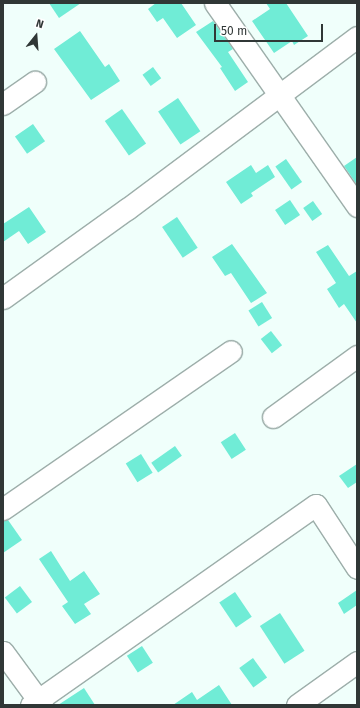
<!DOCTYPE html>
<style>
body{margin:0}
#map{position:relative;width:360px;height:708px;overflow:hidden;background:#f0fffb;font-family:"Fira Sans",sans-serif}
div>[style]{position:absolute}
.building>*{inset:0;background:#70ecd6;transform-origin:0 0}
.roads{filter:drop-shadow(1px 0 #9daeaa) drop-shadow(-1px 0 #9daeaa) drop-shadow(0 1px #9daeaa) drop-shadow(0 -1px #9daeaa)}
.minor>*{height:21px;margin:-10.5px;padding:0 10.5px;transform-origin:10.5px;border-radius:10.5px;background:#fff}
span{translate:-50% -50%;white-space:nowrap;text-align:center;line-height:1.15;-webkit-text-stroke:3.5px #fff;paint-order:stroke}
.frame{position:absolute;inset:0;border:4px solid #303736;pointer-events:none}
.north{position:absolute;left:16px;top:16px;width:40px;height:40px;-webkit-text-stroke:3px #fff;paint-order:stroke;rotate:17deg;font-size:11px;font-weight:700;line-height:16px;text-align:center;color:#303736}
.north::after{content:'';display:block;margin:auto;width:14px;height:18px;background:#303736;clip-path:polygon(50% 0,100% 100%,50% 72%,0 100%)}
.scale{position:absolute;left:214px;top:24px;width:109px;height:18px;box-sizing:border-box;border:2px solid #303736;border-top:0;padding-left:5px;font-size:12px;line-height:14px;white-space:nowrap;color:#303736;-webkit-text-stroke:3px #fff;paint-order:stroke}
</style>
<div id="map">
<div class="building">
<div style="clip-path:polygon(49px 3px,81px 3px,59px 18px)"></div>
<div style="clip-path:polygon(156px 3px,181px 3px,196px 25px,177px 38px,163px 18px,157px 22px,148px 9px)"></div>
<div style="clip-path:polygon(266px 3px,286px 3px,308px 36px,294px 45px,292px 41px,274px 53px,252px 21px,270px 9px)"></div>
<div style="clip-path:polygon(213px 21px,233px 49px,228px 52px,248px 82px,235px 91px,220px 68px,222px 67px,196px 32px)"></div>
<div style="clip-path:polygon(80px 31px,105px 67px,109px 64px,120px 81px,91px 100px,54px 49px)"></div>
<div style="left:153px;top:67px;width:14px;height:13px;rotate:54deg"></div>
<div style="left:178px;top:98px;width:40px;height:24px;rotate:56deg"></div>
<div style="left:122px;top:109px;width:42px;height:21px;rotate:55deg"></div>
<div style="left:33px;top:124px;width:21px;height:22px;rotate:55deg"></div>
<div style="clip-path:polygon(357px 157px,357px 185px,344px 166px)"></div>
<div style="left:286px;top:159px;width:28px;height:13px;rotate:55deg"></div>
<div style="clip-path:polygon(251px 165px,256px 173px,268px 165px,275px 177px,251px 193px,253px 196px,241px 204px,226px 182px)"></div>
<div style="left:290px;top:200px;width:18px;height:18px;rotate:56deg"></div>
<div style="left:313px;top:201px;width:16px;height:12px;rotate:55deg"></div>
<div style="clip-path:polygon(29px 207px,46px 232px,28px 244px,19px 231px,3px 242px,3px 224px)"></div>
<div style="left:177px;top:217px;width:37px;height:18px;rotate:56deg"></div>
<div style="clip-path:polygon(232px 244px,267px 293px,251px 303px,231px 273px,225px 276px,212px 257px)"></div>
<div style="clip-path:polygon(328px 245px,349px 276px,357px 271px,357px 323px,344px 304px,339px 308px,327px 289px,336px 283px,316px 252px)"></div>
<div style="left:262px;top:302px;width:19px;height:16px;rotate:58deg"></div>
<div style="left:271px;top:331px;width:18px;height:13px;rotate:52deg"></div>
<div style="left:235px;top:433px;width:20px;height:17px;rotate:57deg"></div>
<div style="left:175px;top:446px;width:12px;height:29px;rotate:55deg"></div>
<div style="left:141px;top:454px;width:22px;height:18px;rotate:58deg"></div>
<div style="clip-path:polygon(357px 464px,357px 482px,348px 488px,339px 476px)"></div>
<div style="clip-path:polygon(8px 520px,22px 540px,3px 553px,3px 521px)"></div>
<div style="clip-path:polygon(51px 551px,70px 581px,84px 571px,100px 594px,84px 604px,91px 614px,75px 624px,62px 606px,68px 602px,39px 559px)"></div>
<div style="left:20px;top:586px;width:20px;height:19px;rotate:53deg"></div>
<div style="clip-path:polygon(357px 590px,357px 605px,344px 614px,338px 603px)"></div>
<div style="left:235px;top:592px;width:30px;height:19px;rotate:56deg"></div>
<div style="left:280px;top:613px;width:45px;height:24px;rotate:57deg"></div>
<div style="left:142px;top:646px;width:20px;height:18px;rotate:57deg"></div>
<div style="left:253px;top:658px;width:24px;height:17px;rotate:54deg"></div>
<div style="clip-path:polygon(219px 685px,232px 705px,173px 705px,192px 692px,197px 700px)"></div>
<div style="clip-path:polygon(84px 688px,95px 705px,58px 705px)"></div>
</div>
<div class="roads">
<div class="minor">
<div style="left:215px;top:3px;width:248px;rotate:55deg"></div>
<div style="left:3px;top:104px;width:39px;rotate:-35deg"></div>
<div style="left:3px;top:298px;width:153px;rotate:-35.7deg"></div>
<div style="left:127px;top:209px;width:287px;rotate:-36.8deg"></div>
<div style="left:273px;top:417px;width:104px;rotate:-36deg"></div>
<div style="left:3px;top:509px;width:277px;rotate:-34.7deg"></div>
<div style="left:3px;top:652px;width:66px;rotate:53.7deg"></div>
<div style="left:31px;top:705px;width:348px;rotate:-35.1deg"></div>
<div style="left:316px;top:505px;width:75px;rotate:56.9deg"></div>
<div style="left:297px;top:705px;width:74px;rotate:-35.6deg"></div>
</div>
</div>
<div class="frame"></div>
<div class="north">N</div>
<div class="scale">50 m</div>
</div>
